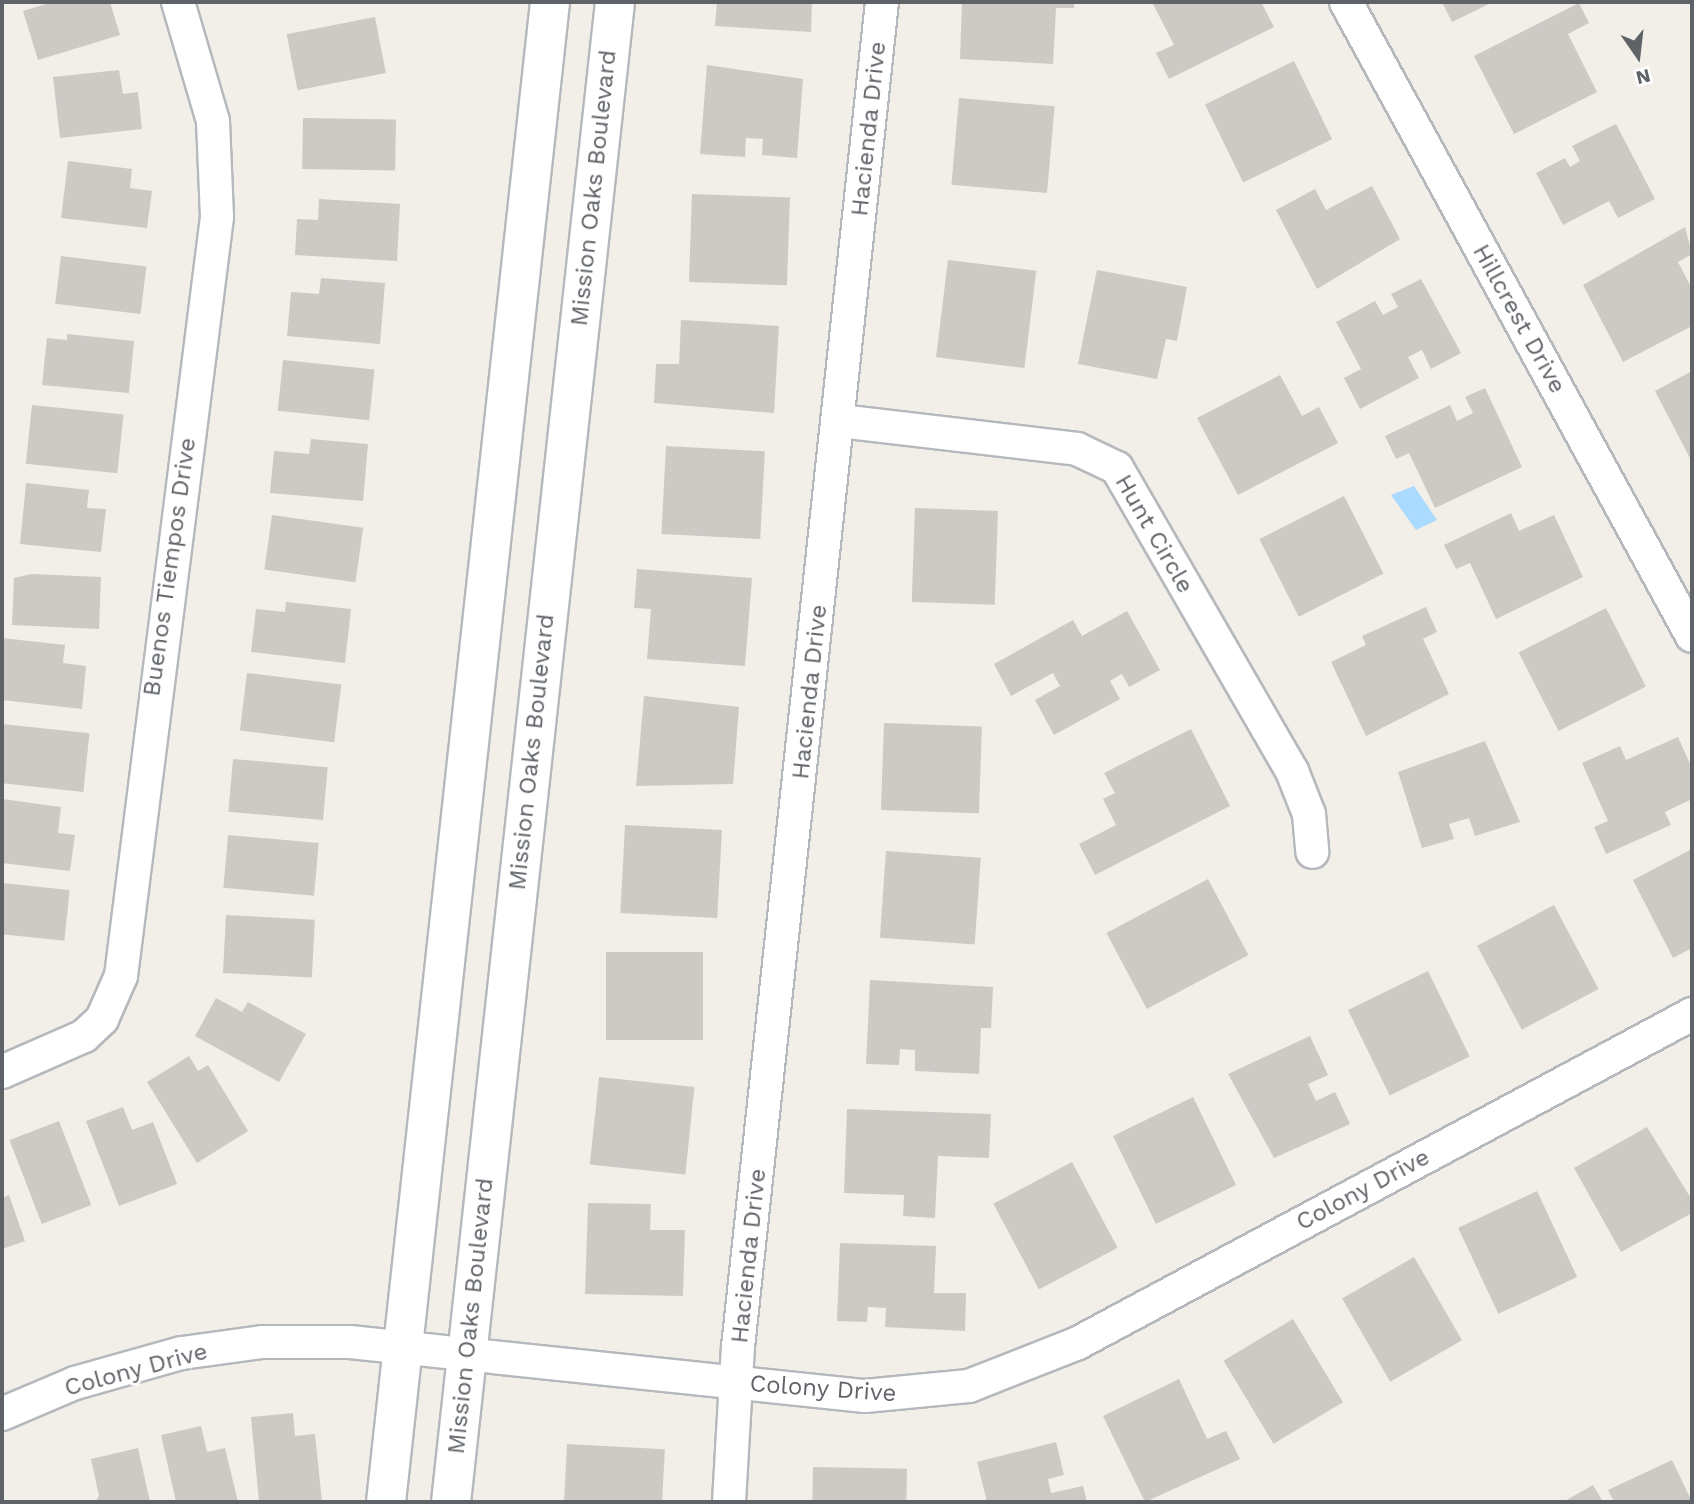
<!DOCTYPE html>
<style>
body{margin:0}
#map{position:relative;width:1694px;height:1504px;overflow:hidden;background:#f1efe8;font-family:"Work Sans",sans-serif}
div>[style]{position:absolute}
.water>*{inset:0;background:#aadaff}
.building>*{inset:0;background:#cccac5;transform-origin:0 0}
.roads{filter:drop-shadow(2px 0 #b5b8bc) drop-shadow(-2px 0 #b5b8bc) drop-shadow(0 2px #b5b8bc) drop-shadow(0 -2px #b5b8bc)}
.street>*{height:32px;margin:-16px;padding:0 16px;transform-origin:16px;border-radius:16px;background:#fff}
.secondary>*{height:38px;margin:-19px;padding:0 19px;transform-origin:19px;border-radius:19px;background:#fff}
span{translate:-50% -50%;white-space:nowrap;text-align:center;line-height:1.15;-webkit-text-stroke:6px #fff;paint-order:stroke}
.street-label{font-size:24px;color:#5f6368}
.frame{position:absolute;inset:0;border:4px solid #5f6368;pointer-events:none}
.north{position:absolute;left:1603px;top:21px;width:70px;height:70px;-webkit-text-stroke:5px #fff;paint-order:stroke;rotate:166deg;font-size:19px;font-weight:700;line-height:28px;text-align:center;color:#5f6368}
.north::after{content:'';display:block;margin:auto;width:24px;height:32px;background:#5f6368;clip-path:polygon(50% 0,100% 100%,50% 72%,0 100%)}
</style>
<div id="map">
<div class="water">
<div style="clip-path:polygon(1414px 486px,1437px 520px,1416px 530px,1391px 495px)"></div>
</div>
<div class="building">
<div style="clip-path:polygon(53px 2px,110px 2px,120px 35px,38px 60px,23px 11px)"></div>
<div style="clip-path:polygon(717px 2px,812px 2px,811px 32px,715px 26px)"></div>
<div style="clip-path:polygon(962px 2px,1074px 2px,1074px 8px,1056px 8px,1053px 64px,960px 59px)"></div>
<div style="clip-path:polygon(1152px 2px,1261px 2px,1274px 27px,1169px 79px,1156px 53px,1174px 45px)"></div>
<div style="clip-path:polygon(1442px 2px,1493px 2px,1452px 22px)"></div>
<div style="clip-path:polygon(1579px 3px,1589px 23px,1568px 34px,1597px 92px,1514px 134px,1474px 56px)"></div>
<div style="left:375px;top:17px;width:57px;height:90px;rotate:79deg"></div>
<div style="left:1294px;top:61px;width:87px;height:99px;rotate:64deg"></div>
<div style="clip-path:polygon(707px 65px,803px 79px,797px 158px,762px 155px,763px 139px,746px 138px,745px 157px,700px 154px)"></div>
<div style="clip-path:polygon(119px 70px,123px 94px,138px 92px,142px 129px,60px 138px,53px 77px)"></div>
<div style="left:959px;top:98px;width:96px;height:87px;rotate:5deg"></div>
<div style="left:303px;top:118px;width:93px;height:51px;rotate:1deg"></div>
<div style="clip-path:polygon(1616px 124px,1655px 199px,1618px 218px,1609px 201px,1563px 225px,1536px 173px,1565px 158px,1570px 167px,1580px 161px,1572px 146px)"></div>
<div style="clip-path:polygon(68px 161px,132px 169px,130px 188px,152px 191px,147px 228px,61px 218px)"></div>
<div style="clip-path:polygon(1372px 186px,1400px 239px,1317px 289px,1276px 210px,1315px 189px,1326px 210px)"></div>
<div style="left:692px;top:194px;width:98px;height:88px;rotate:2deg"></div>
<div style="clip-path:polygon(319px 199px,400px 204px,397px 261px,295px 255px,297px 219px,318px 220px)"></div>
<div style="clip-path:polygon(1685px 227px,1692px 254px,1678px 262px,1692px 289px,1692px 326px,1623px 362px,1583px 285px)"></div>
<div style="left:61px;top:256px;width:86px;height:48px;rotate:7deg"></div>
<div style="left:948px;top:260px;width:89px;height:98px;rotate:7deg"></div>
<div style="clip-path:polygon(1097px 270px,1187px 287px,1177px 341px,1166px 339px,1157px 379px,1078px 364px)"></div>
<div style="clip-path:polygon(321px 278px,385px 283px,380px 344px,287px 336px,291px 292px,319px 294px)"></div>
<div style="clip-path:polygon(1421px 279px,1461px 353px,1431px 369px,1422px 350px,1408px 357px,1419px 378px,1360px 409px,1344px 378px,1361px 369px,1336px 322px,1375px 301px,1383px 315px,1398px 307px,1391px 294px)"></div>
<div style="clip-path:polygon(681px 320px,779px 326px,774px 413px,654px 403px,656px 364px,679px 364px)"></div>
<div style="clip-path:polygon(67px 334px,134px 341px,129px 393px,42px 385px,47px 338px,67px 340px)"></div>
<div style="left:283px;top:360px;width:92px;height:51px;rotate:6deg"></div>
<div style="clip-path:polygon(1692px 371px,1692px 462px,1655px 391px)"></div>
<div style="clip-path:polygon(1280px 375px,1302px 416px,1319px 407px,1338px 443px,1238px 495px,1197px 418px)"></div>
<div style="clip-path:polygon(1485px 388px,1522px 467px,1435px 508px,1409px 453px,1396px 459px,1385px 436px,1450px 405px,1457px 421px,1473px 413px,1465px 397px)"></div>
<div style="left:32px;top:405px;width:92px;height:59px;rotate:6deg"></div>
<div style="clip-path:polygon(311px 439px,368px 444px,363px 501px,270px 493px,274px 451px,309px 454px)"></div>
<div style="left:666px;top:446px;width:99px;height:88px;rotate:3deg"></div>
<div style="clip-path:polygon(26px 483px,89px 490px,87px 508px,106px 509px,101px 552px,20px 544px)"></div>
<div style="left:1344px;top:496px;width:87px;height:95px;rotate:63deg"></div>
<div style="left:915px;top:508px;width:83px;height:94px;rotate:2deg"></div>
<div style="clip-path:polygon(1511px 513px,1519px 531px,1554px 515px,1583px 577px,1496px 619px,1470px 563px,1456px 569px,1444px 545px)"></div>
<div style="left:272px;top:515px;width:92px;height:55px;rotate:8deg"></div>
<div style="clip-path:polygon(637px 569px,752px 578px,745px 666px,647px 659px,651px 609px,634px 608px)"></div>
<div style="clip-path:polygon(32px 574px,101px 577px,99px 629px,12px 625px,14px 578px)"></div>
<div style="clip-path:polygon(286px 602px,351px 609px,345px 663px,251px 652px,256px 609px,285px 612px)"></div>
<div style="clip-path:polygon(1426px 607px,1437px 632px,1423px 639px,1449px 694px,1366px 736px,1331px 662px,1366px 645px,1362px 636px)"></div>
<div style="left:1606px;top:608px;width:88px;height:98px;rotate:63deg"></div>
<div style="clip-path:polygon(1127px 611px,1160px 670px,1129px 687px,1122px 674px,1110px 681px,1120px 699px,1054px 735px,1035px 700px,1060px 686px,1053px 673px,1011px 696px,994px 664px,1073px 620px,1082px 636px)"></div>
<div style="clip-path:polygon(2px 638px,65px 645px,63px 663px,86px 666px,82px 709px,2px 700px)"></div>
<div style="left:247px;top:673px;width:95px;height:58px;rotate:7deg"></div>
<div style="clip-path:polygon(644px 696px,739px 707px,733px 784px,636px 786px)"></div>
<div style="left:884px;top:723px;width:98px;height:87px;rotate:2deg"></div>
<div style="left:2px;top:724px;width:88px;height:59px;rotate:6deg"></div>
<div style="clip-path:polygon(1191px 729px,1230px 806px,1095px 875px,1079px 844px,1116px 825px,1103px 799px,1115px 793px,1104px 773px)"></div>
<div style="clip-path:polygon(1678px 737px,1692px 768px,1692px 799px,1665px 812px,1671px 825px,1606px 854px,1594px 827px,1608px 821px,1582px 763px,1620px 746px,1626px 760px)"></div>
<div style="clip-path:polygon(1485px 741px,1520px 822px,1475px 836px,1469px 818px,1449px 824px,1454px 839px,1422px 848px,1398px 772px)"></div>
<div style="left:233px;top:759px;width:95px;height:53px;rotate:5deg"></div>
<div style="clip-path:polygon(2px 799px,61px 807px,58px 833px,75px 835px,70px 871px,2px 863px)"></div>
<div style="left:625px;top:825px;width:97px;height:88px;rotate:3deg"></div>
<div style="left:228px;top:835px;width:91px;height:53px;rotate:5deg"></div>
<div style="clip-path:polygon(1692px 849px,1692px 948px,1673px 958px,1633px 880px)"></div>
<div style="left:886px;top:851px;width:95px;height:87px;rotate:4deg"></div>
<div style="left:1208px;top:879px;width:86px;height:115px;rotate:62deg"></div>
<div style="left:2px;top:883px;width:68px;height:51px;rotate:6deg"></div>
<div style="left:1554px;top:905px;width:95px;height:87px;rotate:62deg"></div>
<div style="left:226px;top:915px;width:89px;height:58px;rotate:3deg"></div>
<div style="left:606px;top:952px;width:97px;height:88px"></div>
<div style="left:1428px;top:971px;width:95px;height:89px;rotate:64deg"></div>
<div style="clip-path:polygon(870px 980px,993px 987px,991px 1028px,981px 1028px,979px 1074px,915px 1071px,915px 1050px,900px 1049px,899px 1065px,866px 1064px)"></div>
<div style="clip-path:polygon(216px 998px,242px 1012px,248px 1002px,306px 1034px,279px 1082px,195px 1036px)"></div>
<div style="clip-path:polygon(1310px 1036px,1328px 1075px,1308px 1084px,1316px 1101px,1335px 1092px,1350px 1124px,1274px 1158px,1228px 1074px)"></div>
<div style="clip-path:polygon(189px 1056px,198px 1071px,208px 1065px,248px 1131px,197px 1163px,147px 1082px)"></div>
<div style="left:599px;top:1077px;width:96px;height:88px;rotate:6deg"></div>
<div style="left:1193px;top:1097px;width:98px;height:89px;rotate:64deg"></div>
<div style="clip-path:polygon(123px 1107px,132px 1130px,153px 1122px,177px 1184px,119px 1206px,86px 1121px)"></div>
<div style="clip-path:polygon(847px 1109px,991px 1114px,989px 1158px,938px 1156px,935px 1218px,903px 1216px,904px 1195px,844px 1193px)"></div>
<div style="left:59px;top:1121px;width:90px;height:53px;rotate:69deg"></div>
<div style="clip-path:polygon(1647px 1127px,1692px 1200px,1692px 1213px,1621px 1252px,1574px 1168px)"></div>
<div style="left:1072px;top:1162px;width:97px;height:89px;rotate:62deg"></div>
<div style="left:1537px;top:1191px;width:95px;height:87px;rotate:65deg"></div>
<div style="clip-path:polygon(9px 1195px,25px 1241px,2px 1249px,2px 1198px)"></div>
<div style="clip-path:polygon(588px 1203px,651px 1204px,650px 1230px,685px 1230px,683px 1296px,585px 1294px)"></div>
<div style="clip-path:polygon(840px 1243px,936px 1246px,934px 1293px,966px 1293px,965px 1331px,885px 1327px,886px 1308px,868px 1307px,867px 1322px,837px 1321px)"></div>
<div style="left:1414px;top:1257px;width:96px;height:83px;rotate:60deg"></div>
<div style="left:1293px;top:1319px;width:97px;height:81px;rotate:59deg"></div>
<div style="clip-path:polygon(1179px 1379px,1207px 1439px,1226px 1431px,1240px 1459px,1145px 1502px,1103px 1416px)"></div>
<div style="clip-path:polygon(293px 1413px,295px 1436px,315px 1434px,322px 1502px,259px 1502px,251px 1417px)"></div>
<div style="clip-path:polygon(201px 1426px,207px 1452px,225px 1448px,238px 1502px,176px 1502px,161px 1435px)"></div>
<div style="clip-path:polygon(1056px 1442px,1064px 1475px,1048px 1479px,1051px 1493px,1083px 1486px,1087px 1502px,987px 1502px,977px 1462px)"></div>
<div style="left:567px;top:1444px;width:98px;height:58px;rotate:3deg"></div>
<div style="clip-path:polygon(138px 1448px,150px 1502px,95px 1502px,99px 1496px,91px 1459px)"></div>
<div style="clip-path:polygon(1672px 1460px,1692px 1502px,1614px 1502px,1608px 1490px)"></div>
<div style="left:813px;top:1467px;width:94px;height:35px;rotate:1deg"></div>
<div style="clip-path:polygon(1593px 1485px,1603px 1502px,1563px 1502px)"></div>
</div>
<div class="roads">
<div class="street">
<div style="left:1346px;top:2px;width:722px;rotate:61.38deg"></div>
<div style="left:840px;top:421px;width:239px;rotate:6.7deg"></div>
<div style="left:1077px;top:449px;width:44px;rotate:25.4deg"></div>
<div style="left:1117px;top:468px;width:350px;rotate:60deg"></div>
<div style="left:1292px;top:771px;width:46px;rotate:68.4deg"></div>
<div style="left:1309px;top:814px;width:38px;rotate:85deg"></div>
<div style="left:2px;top:1072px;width:90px;rotate:-23.7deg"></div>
<div style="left:84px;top:1036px;width:25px;rotate:-43deg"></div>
<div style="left:102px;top:1019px;width:47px;rotate:-66.2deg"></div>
<div style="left:121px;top:976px;width:765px;rotate:-82.79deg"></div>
<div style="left:217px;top:217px;width:96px;rotate:-92.4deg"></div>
<div style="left:213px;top:121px;width:124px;rotate:-106.4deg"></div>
<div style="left:2px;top:1414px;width:79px;rotate:-23deg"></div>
<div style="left:75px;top:1383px;width:111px;rotate:-15.7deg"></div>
<div style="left:182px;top:1353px;width:81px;rotate:-7.8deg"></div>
<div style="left:262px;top:1342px;width:88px"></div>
<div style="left:350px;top:1342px;width:518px;rotate:5.99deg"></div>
<div style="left:865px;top:1396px;width:104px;rotate:-5.5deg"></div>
<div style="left:969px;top:1386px;width:117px;rotate:-21.5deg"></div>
<div style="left:1078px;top:1343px;width:697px;rotate:-28.18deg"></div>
<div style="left:729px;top:1502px;width:155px;rotate:-86.7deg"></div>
<div style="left:738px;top:1347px;width:1353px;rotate:-83.89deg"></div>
</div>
<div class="secondary">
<div style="left:386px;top:1502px;width:1509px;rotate:-83.76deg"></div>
<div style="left:451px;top:1502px;width:1509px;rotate:-83.76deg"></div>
</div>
</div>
<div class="street-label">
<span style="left:869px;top:129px;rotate:-84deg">Hacienda Drive</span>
<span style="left:594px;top:188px;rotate:-84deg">Mission Oaks Boulevard</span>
<span style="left:1519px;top:319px;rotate:61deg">Hillcrest Drive</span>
<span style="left:1154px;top:534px;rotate:60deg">Hunt Circle</span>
<span style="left:170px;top:567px;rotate:-82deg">Buenos Tiempos Drive</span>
<span style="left:810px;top:692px;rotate:-84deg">Hacienda Drive</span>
<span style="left:532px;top:752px;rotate:-84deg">Mission Oaks Boulevard</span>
<span style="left:1363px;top:1190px;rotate:-28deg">Colony Drive</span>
<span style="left:749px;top:1256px;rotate:-84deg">Hacienda Drive</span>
<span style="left:471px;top:1316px;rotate:-84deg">Mission Oaks Boulevard</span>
<span style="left:136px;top:1370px;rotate:-15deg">Colony Drive</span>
<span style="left:823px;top:1389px;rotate:4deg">Colony Drive</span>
</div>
<div class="frame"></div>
<div class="north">N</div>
</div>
